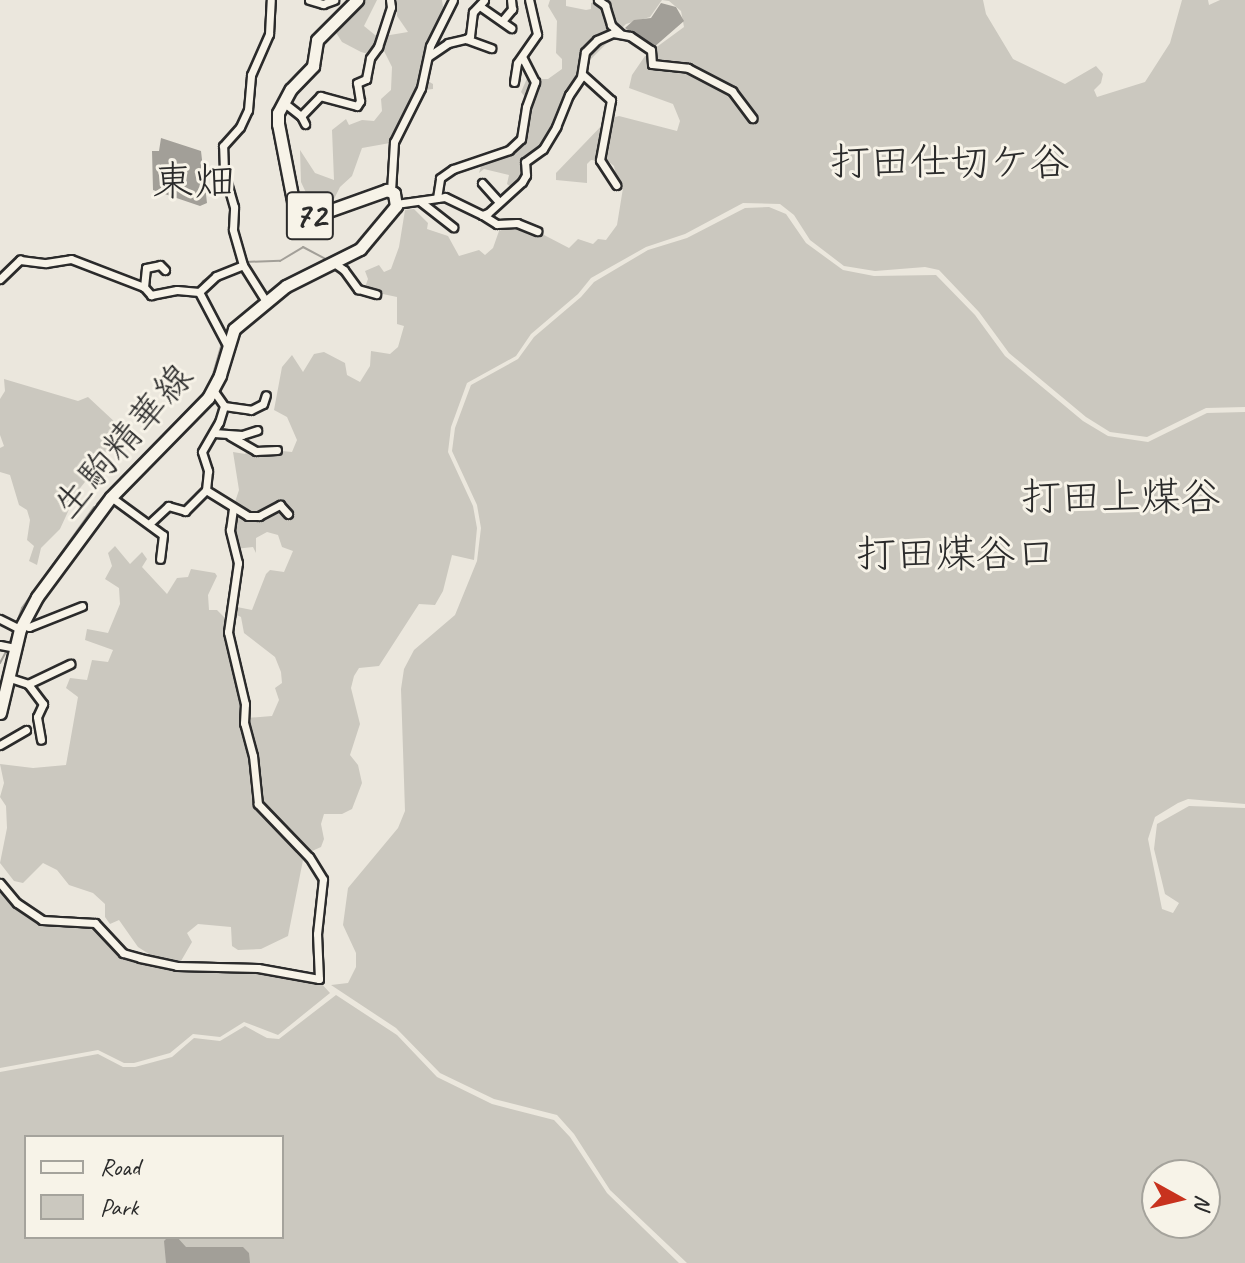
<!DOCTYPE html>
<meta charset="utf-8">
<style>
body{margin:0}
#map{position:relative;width:1245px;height:1263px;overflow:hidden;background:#ebe7dd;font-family:Caveat,"Klee One",sans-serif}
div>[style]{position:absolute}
.green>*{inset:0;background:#cbc8bf}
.water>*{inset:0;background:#a29f98}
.stream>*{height:2px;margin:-1px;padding:0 1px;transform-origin:1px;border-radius:1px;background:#a29f98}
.roads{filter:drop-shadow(2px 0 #2b2b2b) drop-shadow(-2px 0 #2b2b2b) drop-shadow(0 2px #2b2b2b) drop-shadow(0 -2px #2b2b2b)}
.minor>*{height:7px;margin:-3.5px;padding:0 3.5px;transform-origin:3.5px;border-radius:3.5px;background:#f7f3e8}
.primary>*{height:11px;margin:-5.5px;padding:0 5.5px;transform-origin:5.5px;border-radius:5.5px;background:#f7f3e8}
span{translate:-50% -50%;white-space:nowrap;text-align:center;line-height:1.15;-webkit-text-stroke:6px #f7f3e8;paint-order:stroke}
.shield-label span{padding:2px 6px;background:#f7f3e8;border:2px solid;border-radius:6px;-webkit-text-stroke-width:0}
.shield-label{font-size:36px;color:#2b2b2b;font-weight:700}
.street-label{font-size:38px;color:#2b2b2b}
.neighbourhood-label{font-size:40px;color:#2b2b2b}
.quarter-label{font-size:42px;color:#2b2b2b}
.legend{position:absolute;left:24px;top:1135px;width:260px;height:104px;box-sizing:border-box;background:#f7f3e8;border:2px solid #a5a39c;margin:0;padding:10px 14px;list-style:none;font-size:24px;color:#2b2b2b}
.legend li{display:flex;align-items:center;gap:16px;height:40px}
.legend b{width:40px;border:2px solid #a5a39c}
.north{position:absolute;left:1141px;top:1159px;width:80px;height:80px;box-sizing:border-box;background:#f7f3e8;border:2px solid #a5a39c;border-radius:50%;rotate:98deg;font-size:22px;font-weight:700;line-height:32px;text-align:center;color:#2b2b2b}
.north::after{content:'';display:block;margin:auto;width:28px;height:36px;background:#c8321e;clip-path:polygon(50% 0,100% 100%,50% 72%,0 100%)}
</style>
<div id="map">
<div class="green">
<div style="clip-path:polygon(366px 0,377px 0,364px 26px,375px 35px,384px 36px,408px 32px,397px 16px,397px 0,442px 0,443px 7px,423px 55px,424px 68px,419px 76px,433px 84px,433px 89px,424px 90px,406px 108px,390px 143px,362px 148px,352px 176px,340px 187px,333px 201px,313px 199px,308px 197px,301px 182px,300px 150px,315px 173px,334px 180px,332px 130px,346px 119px,349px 125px,362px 120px,374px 121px,382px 111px,381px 99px,391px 90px,392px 67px,383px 49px,372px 55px,361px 52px,342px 42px,335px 31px)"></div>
<div style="clip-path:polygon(550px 0,566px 0,566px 6px,586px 10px,591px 9px,591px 3px,604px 0,983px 0,986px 14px,1013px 59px,1065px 84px,1096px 66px,1103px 74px,1101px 83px,1094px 90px,1097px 97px,1145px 82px,1170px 43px,1182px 0,1208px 0,1209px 5px,1220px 0,1245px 0,1245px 407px,1206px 408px,1147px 437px,1110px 432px,1086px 417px,1009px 353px,979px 312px,939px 270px,925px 267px,875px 271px,844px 266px,810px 240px,794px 215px,780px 204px,743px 203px,685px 234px,646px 247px,591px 278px,578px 294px,531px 334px,516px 356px,467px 383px,451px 427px,448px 452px,473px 506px,477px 528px,474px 560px,452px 555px,443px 591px,435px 605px,419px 604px,379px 666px,359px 668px,354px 676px,351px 688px,360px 724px,350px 755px,358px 765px,362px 783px,352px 809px,342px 814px,324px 814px,321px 824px,324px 839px,321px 847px,312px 851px,302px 848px,296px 853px,303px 860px,288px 936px,261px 949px,238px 950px,232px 946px,231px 927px,198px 924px,187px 933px,192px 942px,181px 961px,152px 956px,138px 947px,119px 920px,110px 924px,105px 917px,105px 904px,93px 893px,69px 885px,57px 870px,43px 863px,23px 883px,14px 881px,0 863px,7px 828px,6px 806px,0 797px,4px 783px,0 764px,33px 768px,66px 765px,78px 697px,66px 688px,70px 678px,87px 680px,92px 660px,108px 662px,113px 650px,85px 640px,87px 629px,108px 633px,120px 604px,119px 588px,105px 579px,112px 566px,108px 553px,115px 546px,130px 564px,142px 552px,147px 559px,142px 567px,167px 594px,177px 578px,188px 577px,191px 569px,215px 573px,217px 576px,208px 595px,209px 610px,217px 610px,230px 623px,246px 718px,272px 716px,279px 700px,275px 688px,282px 683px,281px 672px,275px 657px,244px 633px,241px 617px,230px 612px,232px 606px,252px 610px,266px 574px,270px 570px,284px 572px,293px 551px,282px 547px,278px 535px,267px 532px,256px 538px,256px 553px,253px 547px,235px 549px,230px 517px,239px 490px,233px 452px,245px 454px,251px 448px,292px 452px,297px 440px,287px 417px,274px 410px,282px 367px,292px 355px,303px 372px,314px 354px,324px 352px,345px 363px,347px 375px,360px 382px,370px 366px,371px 351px,390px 354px,398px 347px,404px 326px,397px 324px,397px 297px,364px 290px,368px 279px,365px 271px,379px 265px,384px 272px,391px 269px,399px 247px,405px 210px,414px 209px,428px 223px,427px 229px,448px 236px,459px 256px,479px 250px,485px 255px,493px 248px,499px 231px,521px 223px,569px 248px,578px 239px,593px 244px,598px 239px,606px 240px,617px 225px,623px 188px,617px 182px,614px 166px,609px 162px,591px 160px,587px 164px,587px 183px,556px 180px,556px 173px,608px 119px,619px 116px,677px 131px,680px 121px,673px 104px,629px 88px,632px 75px,645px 56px,653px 55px,654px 49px,684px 27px,681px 11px,669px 1px,662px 0,650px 17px,626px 24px,591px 59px,543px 148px,530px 157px,514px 189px,507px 184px,509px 175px,484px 169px,479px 173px,481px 166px,514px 150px,523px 140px,528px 116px,521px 110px,526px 98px,521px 92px,529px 74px,532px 92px,538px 93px,542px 79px,548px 79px,562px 69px,562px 59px,556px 53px,557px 21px,548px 6px)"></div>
<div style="clip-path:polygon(evenodd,769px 207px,786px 214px,806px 243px,843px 270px,874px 276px,936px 275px,975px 315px,1005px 356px,1083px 421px,1108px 436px,1148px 442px,1207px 413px,1245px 412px,1245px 804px,1188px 799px,1178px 803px,1155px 817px,1148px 839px,1162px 909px,1173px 913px,1179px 903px,1165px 894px,1154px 849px,1157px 824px,1189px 806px,1245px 808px,1245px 1263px,687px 1263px,610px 1190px,574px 1134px,557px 1115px,494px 1099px,440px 1073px,396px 1028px,331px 985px,348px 983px,356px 967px,356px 953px,343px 925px,348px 888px,398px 828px,405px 811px,401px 689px,404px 669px,414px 650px,455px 615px,477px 561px,481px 528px,477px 505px,452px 451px,455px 428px,471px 385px,518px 359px,534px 337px,581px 297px,594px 282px,648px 250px,687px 238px,745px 208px,769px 207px,1157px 1175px,1205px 1175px,1205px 1223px,1157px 1223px,1157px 1175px)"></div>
<div style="clip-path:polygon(4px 379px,78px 401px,88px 397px,117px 424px,107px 440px,107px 466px,92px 473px,77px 492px,60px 529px,41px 548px,37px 565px,29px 561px,34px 546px,27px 540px,30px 520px,27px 510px,19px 505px,10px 475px,0 472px,0 448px,4px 446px,0 435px,0 399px,5px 391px)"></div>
<div style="clip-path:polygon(0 888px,15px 905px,41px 923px,94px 925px,122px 955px,139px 960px,258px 970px,320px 982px,330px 993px,278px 1035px,244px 1022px,220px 1037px,193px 1034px,170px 1053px,134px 1063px,124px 1063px,98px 1050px,0 1068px)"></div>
<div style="clip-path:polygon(evenodd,336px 995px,397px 1035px,437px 1077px,492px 1104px,554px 1120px,570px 1137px,607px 1193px,679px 1263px,0 1263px,0 1072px,98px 1054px,123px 1067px,135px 1067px,172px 1057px,194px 1038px,220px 1041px,245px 1026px,267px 1038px,279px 1039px,336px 995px,26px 1137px,282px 1137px,282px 1237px,26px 1237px,26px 1137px)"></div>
</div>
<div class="water">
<div style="clip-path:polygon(661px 3px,676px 7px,684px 21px,653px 48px,625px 28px,634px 20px,651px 18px)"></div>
<div style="clip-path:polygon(161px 138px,201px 151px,207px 203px,200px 206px,153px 190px,152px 151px,159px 151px)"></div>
<div style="clip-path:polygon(168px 1237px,177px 1237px,186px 1247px,243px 1247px,249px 1253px,250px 1263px,166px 1263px,164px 1241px)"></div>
</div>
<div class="stream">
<div style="left:245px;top:262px;width:35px;rotate:-2deg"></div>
<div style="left:280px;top:261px;width:27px;rotate:-31deg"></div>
<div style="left:303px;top:247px;width:27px;rotate:28deg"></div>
<div style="left:344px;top:263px;width:13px;rotate:-27deg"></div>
<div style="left:198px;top:290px;width:10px;rotate:-61deg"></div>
<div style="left:203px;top:281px;width:14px;rotate:-34deg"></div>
<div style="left:201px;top:304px;width:44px;rotate:61.7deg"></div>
<div style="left:222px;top:343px;width:37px;rotate:106deg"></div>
<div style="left:97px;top:504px;width:25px;rotate:-47deg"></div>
<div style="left:9px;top:644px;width:38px;rotate:-70deg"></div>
<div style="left:22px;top:608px;width:124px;rotate:-54.5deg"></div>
<div style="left:0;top:663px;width:15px;rotate:-62deg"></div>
</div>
<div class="roads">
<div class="minor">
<div style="left:309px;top:0;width:15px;rotate:16deg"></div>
<div style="left:323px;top:4px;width:12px;rotate:-20deg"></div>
<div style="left:598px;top:0;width:9px;rotate:36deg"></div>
<div style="left:605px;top:5px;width:21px;rotate:73deg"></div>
<div style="left:611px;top:25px;width:12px;rotate:42deg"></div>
<div style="left:481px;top:7px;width:37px;rotate:35deg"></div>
<div style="left:502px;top:21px;width:16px;rotate:-50deg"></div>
<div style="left:512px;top:9px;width:9px;rotate:-96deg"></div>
<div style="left:466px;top:39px;width:5px;rotate:-37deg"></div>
<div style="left:470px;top:36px;width:24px;rotate:-83deg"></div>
<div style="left:473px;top:12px;width:16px;rotate:-47deg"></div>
<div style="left:429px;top:56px;width:23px;rotate:-34deg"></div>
<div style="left:448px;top:43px;width:18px;rotate:-13deg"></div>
<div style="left:466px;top:39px;width:27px;rotate:20deg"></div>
<div style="left:582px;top:74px;width:39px;rotate:42deg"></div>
<div style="left:611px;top:100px;width:61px;rotate:100.4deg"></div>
<div style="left:600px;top:160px;width:30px;rotate:57deg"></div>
<div style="left:514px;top:82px;width:19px;rotate:-81deg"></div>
<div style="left:517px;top:63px;width:35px;rotate:-55deg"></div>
<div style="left:537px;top:34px;width:35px;rotate:-103deg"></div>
<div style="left:283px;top:102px;width:23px;rotate:38deg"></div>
<div style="left:301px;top:116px;width:9px;rotate:63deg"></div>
<div style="left:301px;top:116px;width:28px;rotate:-46deg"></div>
<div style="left:320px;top:96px;width:38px;rotate:15deg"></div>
<div style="left:357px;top:106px;width:6px;rotate:-59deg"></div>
<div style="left:360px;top:101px;width:18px;rotate:-99deg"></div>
<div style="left:357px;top:83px;width:10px;rotate:-24deg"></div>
<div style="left:366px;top:79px;width:21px;rotate:-79deg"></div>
<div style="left:370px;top:58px;width:14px;rotate:-54deg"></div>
<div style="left:378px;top:47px;width:42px;rotate:-72deg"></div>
<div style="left:391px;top:7px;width:7px;rotate:-98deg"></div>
<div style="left:482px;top:183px;width:24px;rotate:48deg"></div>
<div style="left:391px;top:191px;width:49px;rotate:-86.5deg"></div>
<div style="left:394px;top:142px;width:60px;rotate:-63.4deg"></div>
<div style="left:421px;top:88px;width:43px;rotate:-77.9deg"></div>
<div style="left:430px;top:46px;width:51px;rotate:-63.4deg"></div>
<div style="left:437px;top:198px;width:20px;rotate:-81deg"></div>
<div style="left:440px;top:178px;width:16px;rotate:-35deg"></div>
<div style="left:453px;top:169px;width:59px;rotate:-18.7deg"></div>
<div style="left:509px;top:150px;width:16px;rotate:-43deg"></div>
<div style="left:521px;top:139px;width:32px;rotate:-81deg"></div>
<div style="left:526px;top:107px;width:27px;rotate:-70deg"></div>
<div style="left:535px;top:82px;width:28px;rotate:-117deg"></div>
<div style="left:421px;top:202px;width:41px;rotate:38deg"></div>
<div style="left:396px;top:204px;width:49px;rotate:-8.1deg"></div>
<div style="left:445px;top:197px;width:41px;rotate:25.9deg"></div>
<div style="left:482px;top:215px;width:6px;rotate:-18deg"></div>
<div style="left:488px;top:213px;width:46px;rotate:-42.4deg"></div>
<div style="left:522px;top:182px;width:8px;rotate:-60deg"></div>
<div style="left:526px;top:175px;width:13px;rotate:-94deg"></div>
<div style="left:525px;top:162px;width:22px;rotate:-36deg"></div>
<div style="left:543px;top:149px;width:26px;rotate:-59deg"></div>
<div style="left:556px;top:127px;width:35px;rotate:-68deg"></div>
<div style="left:569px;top:95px;width:22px;rotate:-56deg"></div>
<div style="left:581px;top:77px;width:25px;rotate:-81deg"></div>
<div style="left:585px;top:52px;width:17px;rotate:-45deg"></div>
<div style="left:597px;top:40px;width:17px;rotate:-24deg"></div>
<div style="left:613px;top:33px;width:17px;rotate:10deg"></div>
<div style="left:630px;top:36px;width:25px;rotate:34deg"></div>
<div style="left:651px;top:50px;width:14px;rotate:86deg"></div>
<div style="left:652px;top:64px;width:36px;rotate:6deg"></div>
<div style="left:688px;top:68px;width:50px;rotate:27.6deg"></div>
<div style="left:732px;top:91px;width:34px;rotate:53deg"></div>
<div style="left:484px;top:216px;width:15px;rotate:32deg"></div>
<div style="left:497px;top:224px;width:20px;rotate:-3deg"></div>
<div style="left:517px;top:223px;width:22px;rotate:22deg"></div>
<div style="left:334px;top:263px;width:12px;rotate:35deg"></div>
<div style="left:344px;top:270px;width:24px;rotate:54deg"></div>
<div style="left:358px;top:289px;width:19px;rotate:16deg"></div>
<div style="left:243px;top:265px;width:41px;rotate:57.8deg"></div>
<div style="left:0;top:279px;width:28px;rotate:-44deg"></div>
<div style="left:20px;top:260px;width:26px;rotate:7deg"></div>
<div style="left:46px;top:263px;width:25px;rotate:-9deg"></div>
<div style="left:71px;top:259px;width:78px;rotate:21deg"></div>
<div style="left:144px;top:287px;width:11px;rotate:49deg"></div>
<div style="left:151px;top:295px;width:26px;rotate:-11deg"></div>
<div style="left:177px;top:290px;width:22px;rotate:5deg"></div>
<div style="left:144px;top:287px;width:19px;rotate:-84deg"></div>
<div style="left:146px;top:268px;width:14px;rotate:-12deg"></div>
<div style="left:160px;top:265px;width:7px;rotate:45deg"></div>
<div style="left:199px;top:292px;width:23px;rotate:-43deg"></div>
<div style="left:216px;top:276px;width:29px;rotate:-22deg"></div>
<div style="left:243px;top:265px;width:37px;rotate:-106deg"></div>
<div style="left:233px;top:229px;width:22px;rotate:-87deg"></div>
<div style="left:234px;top:207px;width:37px;rotate:-106deg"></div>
<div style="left:224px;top:171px;width:25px;rotate:-92deg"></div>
<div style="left:223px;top:146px;width:25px;rotate:-48deg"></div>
<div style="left:240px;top:127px;width:19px;rotate:-65deg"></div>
<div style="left:248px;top:110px;width:35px;rotate:-85deg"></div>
<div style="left:251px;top:75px;width:45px;rotate:-66.3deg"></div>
<div style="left:269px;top:34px;width:34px;rotate:-87deg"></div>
<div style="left:199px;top:292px;width:60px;rotate:62.2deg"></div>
<div style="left:213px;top:390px;width:19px;rotate:55deg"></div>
<div style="left:224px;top:406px;width:17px;rotate:107deg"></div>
<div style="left:219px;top:422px;width:34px;rotate:120deg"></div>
<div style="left:202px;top:452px;width:20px;rotate:72deg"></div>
<div style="left:208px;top:471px;width:19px;rotate:96deg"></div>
<div style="left:206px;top:490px;width:49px;rotate:31.8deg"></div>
<div style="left:248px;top:516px;width:11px"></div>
<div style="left:259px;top:516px;width:24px;rotate:-28deg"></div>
<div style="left:280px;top:505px;width:12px;rotate:48deg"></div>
<div style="left:224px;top:406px;width:27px;rotate:8deg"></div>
<div style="left:251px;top:410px;width:13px;rotate:-27deg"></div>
<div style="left:263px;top:404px;width:9px;rotate:-72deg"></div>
<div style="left:214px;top:433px;width:28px;rotate:4deg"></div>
<div style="left:242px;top:435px;width:16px;rotate:-18deg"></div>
<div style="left:230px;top:436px;width:30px;rotate:30deg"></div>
<div style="left:256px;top:451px;width:21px;rotate:-3deg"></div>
<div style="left:111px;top:497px;width:64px;rotate:36.2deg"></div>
<div style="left:163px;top:535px;width:24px;rotate:97deg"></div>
<div style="left:150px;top:523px;width:25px;rotate:-43deg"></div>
<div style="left:168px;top:506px;width:18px;rotate:16deg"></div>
<div style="left:185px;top:511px;width:30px;rotate:-45deg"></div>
<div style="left:0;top:619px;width:22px;rotate:27deg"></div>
<div style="left:22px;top:625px;width:7px;rotate:16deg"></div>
<div style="left:29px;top:627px;width:57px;rotate:-21.6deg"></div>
<div style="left:0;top:645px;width:15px;rotate:11deg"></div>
<div style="left:7px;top:677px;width:22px;rotate:18deg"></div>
<div style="left:28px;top:684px;width:25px;rotate:53deg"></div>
<div style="left:43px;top:704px;width:14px;rotate:115deg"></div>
<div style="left:37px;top:717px;width:23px;rotate:80deg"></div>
<div style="left:28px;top:684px;width:47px;rotate:-25.5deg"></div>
<div style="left:0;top:745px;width:30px;rotate:-30deg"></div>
<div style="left:0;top:883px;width:26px;rotate:50deg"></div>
<div style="left:17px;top:903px;width:30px;rotate:34deg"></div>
<div style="left:42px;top:920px;width:53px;rotate:3.2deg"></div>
<div style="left:95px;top:923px;width:41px;rotate:47deg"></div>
<div style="left:123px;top:953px;width:18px;rotate:16deg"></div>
<div style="left:140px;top:958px;width:38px;rotate:12deg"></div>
<div style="left:177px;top:966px;width:81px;rotate:1.4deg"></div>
<div style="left:258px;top:968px;width:62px;rotate:10.2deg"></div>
<div style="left:319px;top:979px;width:45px;rotate:-92.5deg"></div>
<div style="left:317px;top:934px;width:55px;rotate:-83.8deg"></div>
<div style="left:323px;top:879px;width:26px;rotate:-122deg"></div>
<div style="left:309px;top:857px;width:74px;rotate:-133.9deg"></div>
<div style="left:258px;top:804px;width:48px;rotate:-95.9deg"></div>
<div style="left:253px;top:756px;width:34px;rotate:-105deg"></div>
<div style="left:244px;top:723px;width:19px;rotate:-87deg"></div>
<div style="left:245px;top:704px;width:74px;rotate:-103.3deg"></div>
<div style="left:228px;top:632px;width:70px;rotate:-81.8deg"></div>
<div style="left:238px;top:563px;width:34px;rotate:-104deg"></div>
<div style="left:230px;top:530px;width:21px;rotate:-82deg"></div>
</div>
<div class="primary">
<div style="left:0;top:713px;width:86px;rotate:-76.6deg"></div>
<div style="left:20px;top:629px;width:36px;rotate:-62deg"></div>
<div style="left:37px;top:597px;width:124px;rotate:-53.5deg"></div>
<div style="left:111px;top:497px;width:139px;rotate:-45.6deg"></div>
<div style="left:208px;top:398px;width:26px;rotate:-62deg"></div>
<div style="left:220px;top:375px;width:48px;rotate:-73.1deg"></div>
<div style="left:234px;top:329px;width:67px;rotate:-39.6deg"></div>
<div style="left:286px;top:286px;width:83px;rotate:-26.6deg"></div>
<div style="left:360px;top:249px;width:56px;rotate:-50.1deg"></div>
<div style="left:396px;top:206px;width:13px;rotate:-99deg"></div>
<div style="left:394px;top:193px;width:8px;rotate:-157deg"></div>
<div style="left:387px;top:190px;width:74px;rotate:160.3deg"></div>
<div style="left:317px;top:215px;width:17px;rotate:-177deg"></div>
<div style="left:300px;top:214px;width:10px;rotate:-127deg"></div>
<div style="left:294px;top:206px;width:84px;rotate:-101deg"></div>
<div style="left:278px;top:124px;width:11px;rotate:-90deg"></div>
<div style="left:278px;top:113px;width:27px;rotate:-62deg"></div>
<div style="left:291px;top:89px;width:32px;rotate:-46deg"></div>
<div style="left:313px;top:66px;width:26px;rotate:-81deg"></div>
<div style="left:317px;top:40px;width:57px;rotate:-45deg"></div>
</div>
</div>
<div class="shield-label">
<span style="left:310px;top:216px">72</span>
</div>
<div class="street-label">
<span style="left:123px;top:441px;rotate:-49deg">生駒精華線</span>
</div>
<div class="neighbourhood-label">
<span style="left:950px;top:162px">打田仕切ケ谷</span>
<span style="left:1121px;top:497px">打田上煤谷</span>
<span style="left:956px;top:554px">打田煤谷口</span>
</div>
<div class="quarter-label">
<span style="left:194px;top:182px">東畑</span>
</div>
<ul class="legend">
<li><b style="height:10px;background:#f7f3e8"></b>Road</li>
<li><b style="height:22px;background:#cbc8bf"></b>Park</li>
</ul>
<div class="north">N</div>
</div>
